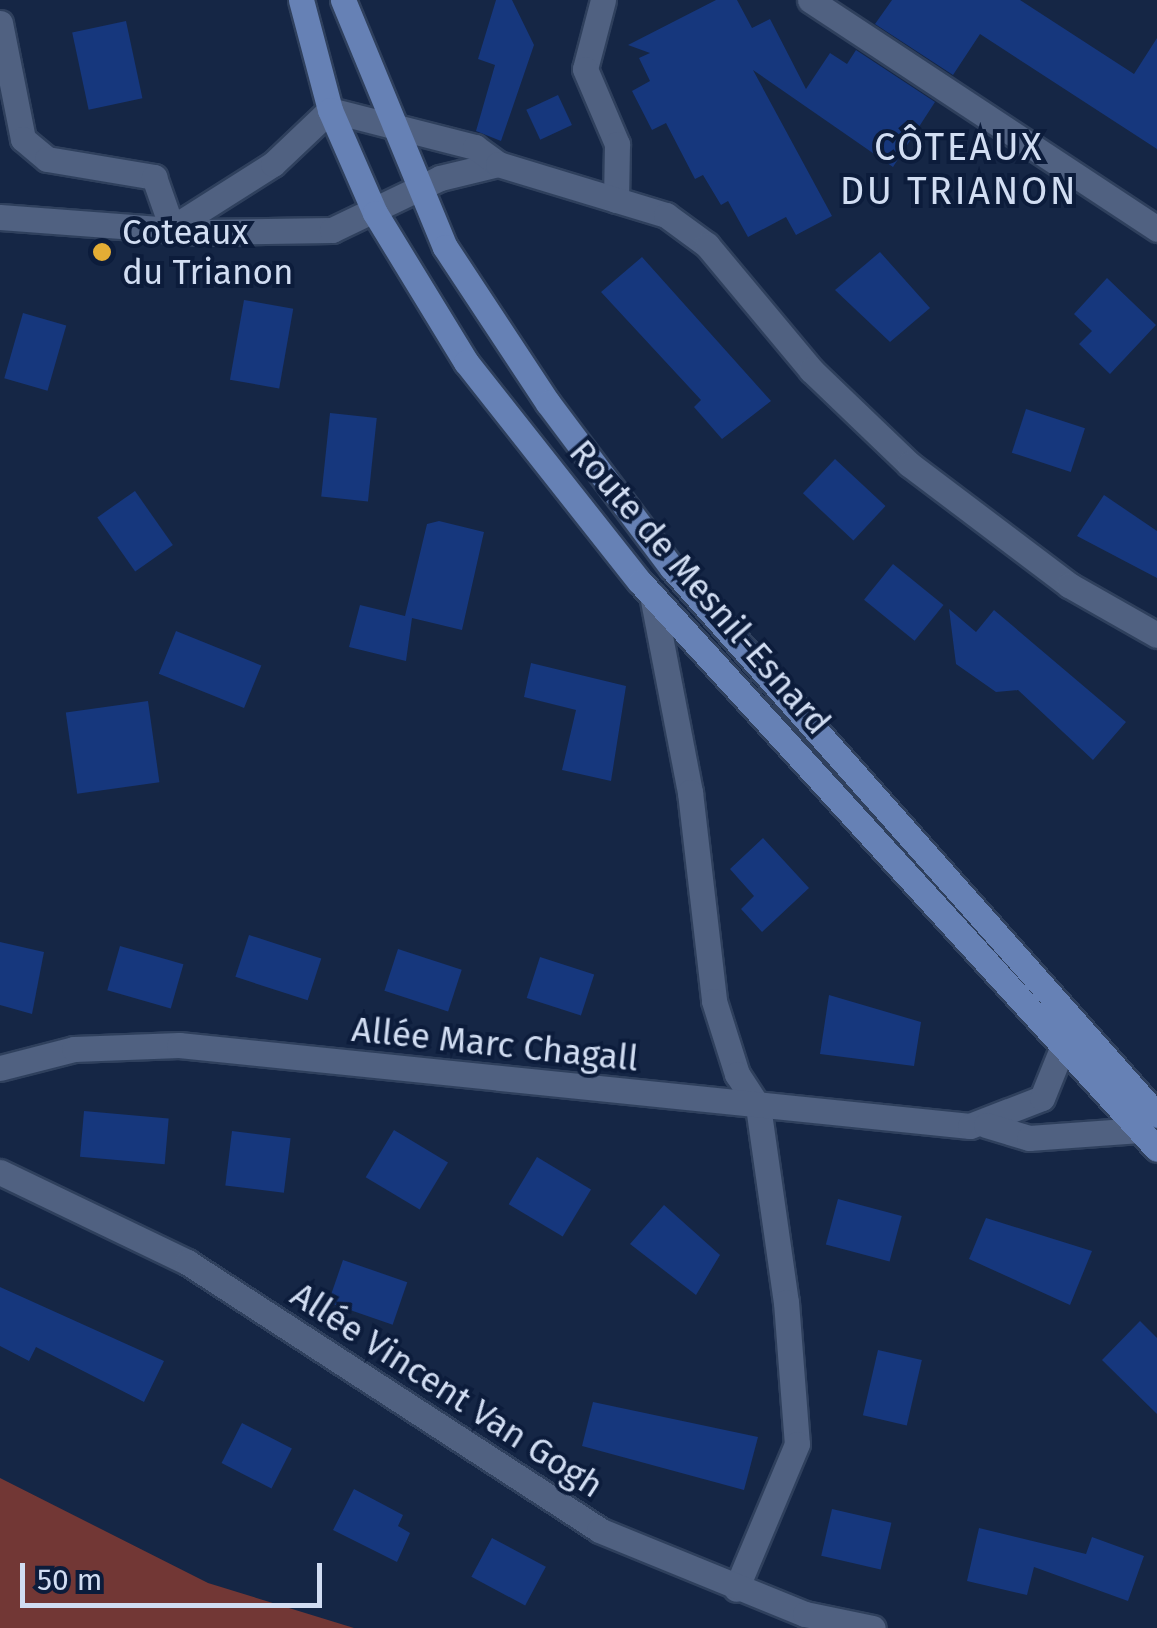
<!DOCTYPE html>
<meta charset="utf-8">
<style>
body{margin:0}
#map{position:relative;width:1157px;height:1628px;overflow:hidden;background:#152645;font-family:"Fira Sans",sans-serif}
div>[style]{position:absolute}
.green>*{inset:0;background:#723735}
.building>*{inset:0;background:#16377d;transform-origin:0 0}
.roads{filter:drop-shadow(2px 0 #2f405d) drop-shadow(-2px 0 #2f405d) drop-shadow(0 2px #2f405d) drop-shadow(0 -2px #2f405d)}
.street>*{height:25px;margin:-12.5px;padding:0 12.5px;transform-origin:12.5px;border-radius:12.5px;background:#506181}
.secondary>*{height:25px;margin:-12.5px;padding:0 12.5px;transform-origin:12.5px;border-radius:12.5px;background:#6681b5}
.dots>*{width:28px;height:28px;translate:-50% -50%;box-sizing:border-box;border:5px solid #0c1c3b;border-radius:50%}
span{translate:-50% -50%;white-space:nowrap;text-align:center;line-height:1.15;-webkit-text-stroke:8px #0c1c3b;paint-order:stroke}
.poi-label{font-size:35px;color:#d1ddf2}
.left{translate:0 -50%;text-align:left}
.street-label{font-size:35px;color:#d1ddf2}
.neighbourhood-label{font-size:38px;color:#d1ddf2;letter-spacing:2.5px}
.scale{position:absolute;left:20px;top:1563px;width:302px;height:45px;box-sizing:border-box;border:5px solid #d1ddf2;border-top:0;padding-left:12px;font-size:30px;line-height:35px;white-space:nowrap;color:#d1ddf2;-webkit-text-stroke:8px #0c1c3b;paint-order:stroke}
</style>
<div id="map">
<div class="green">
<div style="clip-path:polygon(0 1478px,208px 1583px,354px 1628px,0 1628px)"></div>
</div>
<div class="building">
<div style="clip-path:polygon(496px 0,512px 0,534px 45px,501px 141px,476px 131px,495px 65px,478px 59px)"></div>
<div style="clip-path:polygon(716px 0,737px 0,752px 28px,770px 19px,806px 89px,830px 53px,847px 64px,856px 50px,935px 102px,893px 167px,753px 70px,832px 216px,796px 235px,786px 217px,748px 237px,728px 201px,721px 205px,703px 175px,695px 179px,666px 123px,652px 130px,632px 91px,650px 81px,639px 58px,650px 53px,628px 45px)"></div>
<div style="clip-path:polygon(892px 0,1020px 0,1134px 74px,1157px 38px,1157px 149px,980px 34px,953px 75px,875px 24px)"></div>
<div style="left:126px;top:21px;width:79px;height:55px;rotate:78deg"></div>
<div style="left:558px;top:95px;width:33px;height:35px;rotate:65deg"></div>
<div style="clip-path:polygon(880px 252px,930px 308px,890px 342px,835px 290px)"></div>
<div style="clip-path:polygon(642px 257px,771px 401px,722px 439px,694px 407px,701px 400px,601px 292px)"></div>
<div style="clip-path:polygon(1107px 278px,1156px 325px,1110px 374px,1079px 344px,1092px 331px,1074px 314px)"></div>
<div style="left:244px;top:300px;width:50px;height:81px;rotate:10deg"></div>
<div style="left:23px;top:313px;width:45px;height:68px;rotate:16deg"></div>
<div style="left:1026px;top:409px;width:62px;height:46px;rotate:18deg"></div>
<div style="left:330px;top:413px;width:47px;height:84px;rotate:6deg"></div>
<div style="left:835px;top:459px;width:69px;height:47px;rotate:43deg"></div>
<div style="left:135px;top:491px;width:66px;height:46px;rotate:55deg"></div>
<div style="clip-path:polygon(1104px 495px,1157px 531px,1157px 578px,1077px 536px)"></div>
<div style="clip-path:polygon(439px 521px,484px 532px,462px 630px,412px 618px,406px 661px,349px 647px,360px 605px,405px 616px,427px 524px)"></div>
<div style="left:893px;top:564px;width:65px;height:46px;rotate:39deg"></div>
<div style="clip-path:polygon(949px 609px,976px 632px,994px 610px,1126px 722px,1093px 760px,1018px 690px,996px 692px,956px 664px)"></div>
<div style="left:176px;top:631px;width:92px;height:46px;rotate:22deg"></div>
<div style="clip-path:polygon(531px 663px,626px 686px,611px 781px,562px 770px,576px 710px,524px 697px)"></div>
<div style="left:148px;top:701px;width:82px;height:83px;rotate:82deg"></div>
<div style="clip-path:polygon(763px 838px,809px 888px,762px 932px,741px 909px,754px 896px,730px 869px)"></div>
<div style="left:249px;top:935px;width:76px;height:44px;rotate:18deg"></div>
<div style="clip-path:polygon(0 942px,44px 952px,32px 1014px,0 1005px)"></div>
<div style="left:120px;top:946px;width:66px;height:46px;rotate:16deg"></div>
<div style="left:398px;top:949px;width:67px;height:44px;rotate:18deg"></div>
<div style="left:540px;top:957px;width:57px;height:43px;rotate:18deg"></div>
<div style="clip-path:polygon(829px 995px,921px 1022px,914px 1066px,820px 1054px)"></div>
<div style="left:84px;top:1111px;width:85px;height:46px;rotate:5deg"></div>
<div style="left:394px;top:1130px;width:63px;height:55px;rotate:31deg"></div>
<div style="left:232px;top:1131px;width:59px;height:55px;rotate:7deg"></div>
<div style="left:537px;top:1157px;width:63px;height:55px;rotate:31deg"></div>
<div style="left:838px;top:1199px;width:66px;height:47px;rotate:15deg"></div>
<div style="clip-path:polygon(664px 1205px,720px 1255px,696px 1295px,630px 1244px)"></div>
<div style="clip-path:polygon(986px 1218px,1092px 1251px,1070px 1305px,969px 1259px)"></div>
<div style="left:343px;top:1260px;width:68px;height:45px;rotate:19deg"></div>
<div style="clip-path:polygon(0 1287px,164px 1361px,144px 1402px,36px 1347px,29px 1361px,0 1346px)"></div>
<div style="clip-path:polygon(1140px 1321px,1157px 1338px,1157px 1414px,1102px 1360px)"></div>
<div style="left:878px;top:1350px;width:45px;height:67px;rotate:13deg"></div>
<div style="clip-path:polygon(593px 1402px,758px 1437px,744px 1490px,582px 1446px)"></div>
<div style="left:242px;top:1423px;width:56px;height:45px;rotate:27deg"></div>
<div style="clip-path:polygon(354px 1489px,403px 1515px,398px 1526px,410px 1533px,397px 1562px,333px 1530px)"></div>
<div style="left:832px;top:1509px;width:61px;height:48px;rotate:13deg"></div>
<div style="clip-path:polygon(979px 1528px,1086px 1554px,1092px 1537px,1144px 1556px,1128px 1601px,1034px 1567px,1027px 1595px,967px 1581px)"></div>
<div style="left:492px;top:1538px;width:61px;height:44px;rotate:28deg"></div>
</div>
<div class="roads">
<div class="street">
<div style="left:603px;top:0;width:71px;rotate:104.6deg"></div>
<div style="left:585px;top:69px;width:82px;rotate:66.9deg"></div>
<div style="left:617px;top:144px;width:56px;rotate:91deg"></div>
<div style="left:810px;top:0;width:416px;rotate:33.4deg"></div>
<div style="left:0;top:23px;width:118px;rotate:78.8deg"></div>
<div style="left:23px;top:139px;width:31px;rotate:40deg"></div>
<div style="left:47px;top:159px;width:109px;rotate:9.5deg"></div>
<div style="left:154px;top:177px;width:54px;rotate:70.6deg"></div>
<div style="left:0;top:217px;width:202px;rotate:4.3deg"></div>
<div style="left:201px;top:232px;width:131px;rotate:-0.9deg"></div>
<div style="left:332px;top:230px;width:120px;rotate:-25.7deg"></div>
<div style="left:440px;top:178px;width:60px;rotate:-13.6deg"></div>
<div style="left:172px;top:228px;width:120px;rotate:-32.4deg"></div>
<div style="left:273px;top:164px;width:79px;rotate:-43.5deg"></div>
<div style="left:330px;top:110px;width:150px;rotate:14.3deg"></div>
<div style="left:475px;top:147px;width:29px;rotate:36deg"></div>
<div style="left:498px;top:164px;width:176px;rotate:16.9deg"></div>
<div style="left:666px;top:215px;width:51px;rotate:36.2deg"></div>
<div style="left:707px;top:245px;width:163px;rotate:50.2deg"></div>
<div style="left:811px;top:370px;width:136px;rotate:43.8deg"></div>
<div style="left:909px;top:464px;width:201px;rotate:37.1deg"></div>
<div style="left:1069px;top:585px;width:101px;rotate:29.6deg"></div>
<div style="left:652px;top:595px;width:201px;rotate:79.1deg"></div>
<div style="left:690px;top:792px;width:210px;rotate:83.4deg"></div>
<div style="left:714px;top:1001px;width:77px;rotate:72.5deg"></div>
<div style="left:737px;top:1074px;width:38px;rotate:57deg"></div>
<div style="left:758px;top:1106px;width:198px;rotate:81.9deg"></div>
<div style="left:786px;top:1302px;width:142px;rotate:85.6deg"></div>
<div style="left:797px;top:1444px;width:157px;rotate:112.8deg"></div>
<div style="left:0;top:1068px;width:76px;rotate:-14.4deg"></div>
<div style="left:74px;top:1049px;width:105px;rotate:-2.2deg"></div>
<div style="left:179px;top:1045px;width:795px;rotate:5.85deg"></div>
<div style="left:970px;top:1126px;width:77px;rotate:-21.3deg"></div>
<div style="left:1042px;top:1098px;width:56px;rotate:-68deg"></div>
<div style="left:986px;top:1125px;width:45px;rotate:16.8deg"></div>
<div style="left:1029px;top:1138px;width:111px;rotate:-4.1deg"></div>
<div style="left:0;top:1172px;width:208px;rotate:25.7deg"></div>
<div style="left:187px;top:1262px;width:491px;rotate:33deg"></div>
<div style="left:599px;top:1530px;width:222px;rotate:22.2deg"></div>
<div style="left:805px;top:1614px;width:69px;rotate:11.6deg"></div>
</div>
<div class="secondary">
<div style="left:301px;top:0;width:114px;rotate:75.2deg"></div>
<div style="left:330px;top:110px;width:112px;rotate:66.4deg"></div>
<div style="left:375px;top:213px;width:175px;rotate:58.6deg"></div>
<div style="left:466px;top:362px;width:280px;rotate:51.7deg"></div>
<div style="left:640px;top:582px;width:767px;rotate:47.64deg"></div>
<div style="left:343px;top:0;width:267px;rotate:67.6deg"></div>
<div style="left:445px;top:247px;width:187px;rotate:56.6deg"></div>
<div style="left:548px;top:403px;width:206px;rotate:53.1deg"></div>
<div style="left:672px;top:568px;width:731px;rotate:48.44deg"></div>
</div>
</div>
<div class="dots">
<div style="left:102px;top:252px;background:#e4ad35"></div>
</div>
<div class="poi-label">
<span class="left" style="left:122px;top:252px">Coteaux<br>du Trianon</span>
</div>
<div class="street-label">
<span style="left:700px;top:587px;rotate:49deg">Route de Mesnil-Esnard</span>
<span style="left:495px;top:1044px;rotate:6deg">Allée Marc Chagall</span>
<span style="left:447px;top:1390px;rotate:33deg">Allée Vincent Van Gogh</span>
</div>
<div class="neighbourhood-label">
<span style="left:959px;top:170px">CÔTEAUX<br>DU TRIANON</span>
</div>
<div class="scale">50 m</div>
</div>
